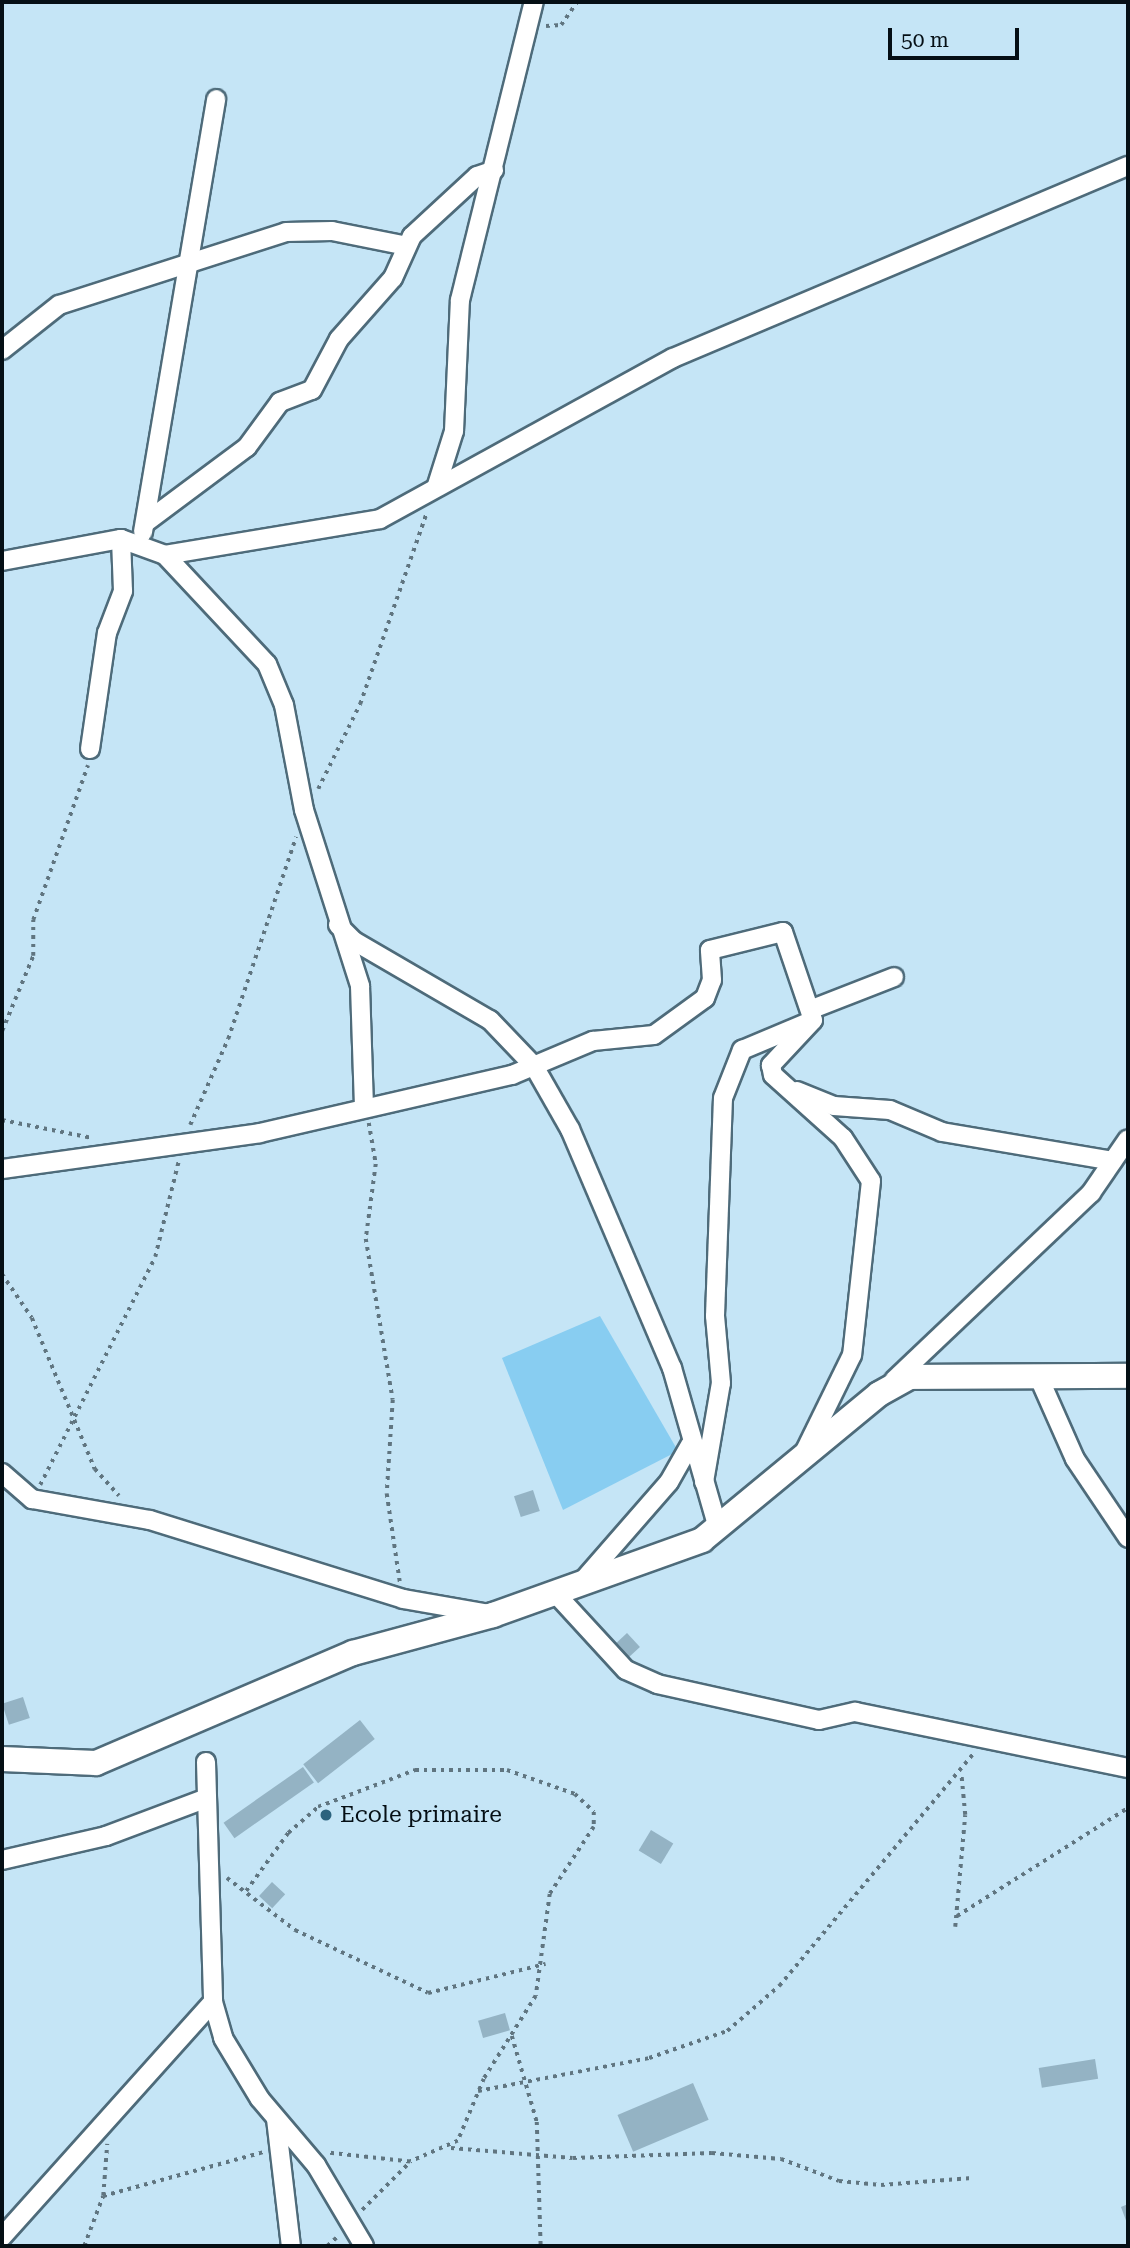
<!DOCTYPE html>
<style>
body{margin:0}
#map{position:relative;width:1130px;height:2248px;overflow:hidden;background:#c5e5f6;font-family:"Roboto Serif",serif}
div>[style]{position:absolute}
.green>*{inset:0;background:#88cdf1}
.building>*{inset:0;background:#94b3c4;transform-origin:0 0}
.path>*{height:3.5px;margin-top:-1.75px;transform-origin:0;background:repeating-linear-gradient(90deg,#607580 0 3.5px,transparent 0 8.5px)}
.roads{filter:drop-shadow(2px 0 #4e6b7a) drop-shadow(-2px 0 #4e6b7a) drop-shadow(0 2px #4e6b7a) drop-shadow(0 -2px #4e6b7a)}
.street>*{height:18px;margin:-9px;padding:0 9px;transform-origin:9px;border-radius:9px;background:#fff}
.secondary>*{height:24px;margin:-12px;padding:0 12px;transform-origin:12px;border-radius:12px;background:#fff}
.dots>*{width:19px;height:19px;translate:-50% -50%;box-sizing:border-box;border:4px solid #c5e5f6;border-radius:50%}
span{translate:-50% -50%;white-space:nowrap;text-align:center;line-height:1.15;-webkit-text-stroke:5px #c5e5f6;paint-order:stroke}
.poi-label{font-size:23px;color:#050f15}
.left{translate:0 -50%;text-align:left}
.frame{position:absolute;inset:0;border:4px solid #050f15;pointer-events:none}
.scale{position:absolute;left:888px;top:28px;width:131px;height:32px;box-sizing:border-box;border:4px solid #050f15;border-top:0;padding-left:9px;font-size:21px;line-height:24px;white-space:nowrap;color:#050f15;-webkit-text-stroke:5px #c5e5f6;paint-order:stroke}
</style>
<div id="map">
<div class="green">
<div style="clip-path:polygon(600px 1316px,678px 1451px,563px 1510px,502px 1358px)"></div>
</div>
<div class="building">
<div style="left:533px;top:1490px;width:22px;height:20px;rotate:72deg"></div>
<div style="left:627px;top:1633px;width:19px;height:19px;rotate:47deg"></div>
<div style="left:23px;top:1697px;width:22px;height:22px;rotate:72deg"></div>
<div style="left:360px;top:1720px;width:24px;height:72px;rotate:52deg"></div>
<div style="left:303px;top:1767px;width:19px;height:97px;rotate:55deg"></div>
<div style="left:651px;top:1830px;width:26px;height:24px;rotate:31deg"></div>
<div style="left:272px;top:1882px;width:18px;height:19px;rotate:43deg"></div>
<div style="left:505px;top:2013px;width:18px;height:28px;rotate:74deg"></div>
<div style="left:1095px;top:2059px;width:20px;height:57px;rotate:81deg"></div>
<div style="left:693px;top:2083px;width:40px;height:82px;rotate:67deg"></div>
<div style="clip-path:polygon(1128px 2204px,1128px 2226px,1121px 2207px)"></div>
</div>
<div class="path">
<div style="left:546px;top:26px;width:15px;rotate:-4deg"></div>
<div style="left:561px;top:25px;width:28px;rotate:-55deg"></div>
<div style="left:318px;top:789px;width:95px;rotate:-63.7deg"></div>
<div style="left:360px;top:704px;width:201px;rotate:-70.8deg"></div>
<div style="left:2px;top:1031px;width:81px;rotate:-67.5deg"></div>
<div style="left:33px;top:956px;width:36px;rotate:-90deg"></div>
<div style="left:33px;top:920px;width:164px;rotate:-70.5deg"></div>
<div style="left:2px;top:1120px;width:92px;rotate:11.3deg"></div>
<div style="left:369px;top:1123px;width:42px;rotate:80.3deg"></div>
<div style="left:376px;top:1164px;width:76px;rotate:97.6deg"></div>
<div style="left:366px;top:1239px;width:163px;rotate:80.5deg"></div>
<div style="left:393px;top:1400px;width:94px;rotate:93.7deg"></div>
<div style="left:387px;top:1494px;width:89px;rotate:81.6deg"></div>
<div style="left:190px;top:1125px;width:94px;rotate:-66.2deg"></div>
<div style="left:228px;top:1039px;width:213px;rotate:-71.4deg"></div>
<div style="left:2px;top:1274px;width:53px;rotate:55.7deg"></div>
<div style="left:32px;top:1318px;width:164px;rotate:67.4deg"></div>
<div style="left:95px;top:1469px;width:36px;rotate:48deg"></div>
<div style="left:40px;top:1485px;width:255px;rotate:-63.2deg"></div>
<div style="left:155px;top:1257px;width:101px;rotate:-76.2deg"></div>
<div style="left:227px;top:1878px;width:86px;rotate:37.4deg"></div>
<div style="left:295px;top:1930px;width:147px;rotate:25.3deg"></div>
<div style="left:428px;top:1993px;width:121px;rotate:-13.9deg"></div>
<div style="left:246px;top:1891px;width:72px;rotate:-54.1deg"></div>
<div style="left:288px;top:1833px;width:40px;rotate:-41deg"></div>
<div style="left:318px;top:1807px;width:104px;rotate:-20.9deg"></div>
<div style="left:415px;top:1770px;width:92px"></div>
<div style="left:507px;top:1770px;width:72px;rotate:19.4deg"></div>
<div style="left:575px;top:1794px;width:26px;rotate:43deg"></div>
<div style="left:594px;top:1812px;width:15px;rotate:90deg"></div>
<div style="left:594px;top:1827px;width:80px;rotate:123.3deg"></div>
<div style="left:550px;top:1894px;width:103px;rotate:97.8deg"></div>
<div style="left:536px;top:1996px;width:98px;rotate:122.1deg"></div>
<div style="left:484px;top:2079px;width:67px;rotate:112.8deg"></div>
<div style="left:458px;top:2141px;width:52px;rotate:156.4deg"></div>
<div style="left:410px;top:2162px;width:83px;rotate:-173.8deg"></div>
<div style="left:957px;top:1916px;width:202px;rotate:-32.3deg"></div>
<div style="left:955px;top:1927px;width:112px;rotate:-84.9deg"></div>
<div style="left:965px;top:1815px;width:42px;rotate:-95.4deg"></div>
<div style="left:512px;top:2036px;width:90px;rotate:73.8deg"></div>
<div style="left:537px;top:2122px;width:124px;rotate:88.2deg"></div>
<div style="left:478px;top:2091px;width:174px;rotate:-10.9deg"></div>
<div style="left:649px;top:2058px;width:83px;rotate:-19.1deg"></div>
<div style="left:727px;top:2031px;width:69px;rotate:-40.9deg"></div>
<div style="left:779px;top:1986px;width:302px;rotate:-50.1deg"></div>
<div style="left:451px;top:2148px;width:122px;rotate:4.7deg"></div>
<div style="left:573px;top:2158px;width:139px;rotate:-2.1deg"></div>
<div style="left:712px;top:2153px;width:69px;rotate:5deg"></div>
<div style="left:781px;top:2159px;width:62px;rotate:20.8deg"></div>
<div style="left:839px;top:2181px;width:42px;rotate:5.4deg"></div>
<div style="left:881px;top:2185px;width:91px;rotate:-4.4deg"></div>
<div style="left:103px;top:2196px;width:167px;rotate:-15.3deg"></div>
<div style="left:362px;top:2210px;width:68px;rotate:-45deg"></div>
<div style="left:84px;top:2246px;width:53px;rotate:-69.2deg"></div>
<div style="left:103px;top:2196px;width:52px;rotate:-85.6deg"></div>
<div style="left:327px;top:2246px;width:15px;rotate:-42deg"></div>
</div>
<div class="roads">
<div class="street">
<div style="left:2px;top:350px;width:73px;rotate:-38.3deg"></div>
<div style="left:59px;top:305px;width:238px;rotate:-17.8deg"></div>
<div style="left:286px;top:232px;width:46px;rotate:-1.2deg"></div>
<div style="left:332px;top:231px;width:76px;rotate:11.3deg"></div>
<div style="left:437px;top:485px;width:57px;rotate:-72.5deg"></div>
<div style="left:454px;top:431px;width:131px;rotate:-87.4deg"></div>
<div style="left:460px;top:300px;width:307px;rotate:-76.1deg"></div>
<div style="left:145px;top:523px;width:127px;rotate:-36.7deg"></div>
<div style="left:247px;top:447px;width:56px;rotate:-53.7deg"></div>
<div style="left:280px;top:402px;width:34px;rotate:-21deg"></div>
<div style="left:312px;top:390px;width:58px;rotate:-62.1deg"></div>
<div style="left:339px;top:339px;width:81px;rotate:-48.5deg"></div>
<div style="left:393px;top:278px;width:46px;rotate:-65.7deg"></div>
<div style="left:412px;top:236px;width:88px;rotate:-42.7deg"></div>
<div style="left:477px;top:176px;width:18px;rotate:-19deg"></div>
<div style="left:143px;top:532px;width:439px;rotate:-80.4deg"></div>
<div style="left:165px;top:555px;width:149px;rotate:46.9deg"></div>
<div style="left:267px;top:664px;width:44px;rotate:67.5deg"></div>
<div style="left:284px;top:705px;width:107px;rotate:79.2deg"></div>
<div style="left:304px;top:810px;width:185px;rotate:72.3deg"></div>
<div style="left:360px;top:986px;width:121px;rotate:88.1deg"></div>
<div style="left:2px;top:561px;width:121px;rotate:-10.5deg"></div>
<div style="left:121px;top:539px;width:47px;rotate:20deg"></div>
<div style="left:165px;top:555px;width:218px;rotate:-9.5deg"></div>
<div style="left:380px;top:519px;width:334px;rotate:-28.8deg"></div>
<div style="left:673px;top:358px;width:494px;rotate:-22.9deg"></div>
<div style="left:90px;top:749px;width:117px;rotate:-81.7deg"></div>
<div style="left:107px;top:633px;width:45px;rotate:-69.1deg"></div>
<div style="left:123px;top:591px;width:52px;rotate:-92.2deg"></div>
<div style="left:338px;top:925px;width:23px;rotate:45deg"></div>
<div style="left:354px;top:941px;width:157px;rotate:30.2deg"></div>
<div style="left:490px;top:1020px;width:64px;rotate:46.3deg"></div>
<div style="left:534px;top:1066px;width:73px;rotate:60.3deg"></div>
<div style="left:570px;top:1129px;width:260px;rotate:66.9deg"></div>
<div style="left:672px;top:1368px;width:166px;rotate:74deg"></div>
<div style="left:812px;top:1009px;width:88px;rotate:-21.3deg"></div>
<div style="left:797px;top:1091px;width:40px;rotate:22deg"></div>
<div style="left:834px;top:1106px;width:56px;rotate:4.1deg"></div>
<div style="left:890px;top:1110px;width:56px;rotate:22.9deg"></div>
<div style="left:942px;top:1132px;width:173px;rotate:9.6deg"></div>
<div style="left:2px;top:1169px;width:260px;rotate:-7.9deg"></div>
<div style="left:260px;top:1133px;width:259px;rotate:-13deg"></div>
<div style="left:512px;top:1075px;width:88px;rotate:-22.8deg"></div>
<div style="left:593px;top:1041px;width:61px;rotate:-5.6deg"></div>
<div style="left:654px;top:1035px;width:63px;rotate:-36deg"></div>
<div style="left:705px;top:998px;width:19px;rotate:-69deg"></div>
<div style="left:712px;top:980px;width:30px;rotate:-94deg"></div>
<div style="left:710px;top:950px;width:75px;rotate:-13.9deg"></div>
<div style="left:783px;top:932px;width:93px;rotate:71.2deg"></div>
<div style="left:813px;top:1020px;width:62px;rotate:133deg"></div>
<div style="left:771px;top:1065px;width:10px;rotate:79deg"></div>
<div style="left:773px;top:1075px;width:94px;rotate:42deg"></div>
<div style="left:843px;top:1138px;width:51px;rotate:56.9deg"></div>
<div style="left:871px;top:1181px;width:175px;rotate:96.2deg"></div>
<div style="left:852px;top:1355px;width:105px;rotate:116.1deg"></div>
<div style="left:894px;top:1380px;width:272px;rotate:-43.5deg"></div>
<div style="left:1091px;top:1193px;width:65px;rotate:-55.6deg"></div>
<div style="left:1040px;top:1380px;width:86px;rotate:66.1deg"></div>
<div style="left:1075px;top:1459px;width:95px;rotate:56.1deg"></div>
<div style="left:2px;top:1473px;width:40px;rotate:41deg"></div>
<div style="left:32px;top:1499px;width:120px;rotate:10.1deg"></div>
<div style="left:150px;top:1520px;width:265px;rotate:17.3deg"></div>
<div style="left:403px;top:1599px;width:88px;rotate:9.8deg"></div>
<div style="left:704px;top:1482px;width:100px;rotate:-80.3deg"></div>
<div style="left:721px;top:1383px;width:67px;rotate:-95.1deg"></div>
<div style="left:715px;top:1316px;width:218px;rotate:-87.9deg"></div>
<div style="left:723px;top:1098px;width:52px;rotate:-68.4deg"></div>
<div style="left:742px;top:1050px;width:75px;rotate:-22.8deg"></div>
<div style="left:580px;top:1584px;width:135px;rotate:-48.9deg"></div>
<div style="left:669px;top:1482px;width:43px;rotate:-60.4deg"></div>
<div style="left:556px;top:1594px;width:103px;rotate:47.4deg"></div>
<div style="left:626px;top:1670px;width:34px;rotate:24deg"></div>
<div style="left:657px;top:1684px;width:166px;rotate:12.5deg"></div>
<div style="left:819px;top:1720px;width:37px;rotate:-13deg"></div>
<div style="left:855px;top:1712px;width:279px;rotate:11.6deg"></div>
<div style="left:206px;top:1762px;width:240px;rotate:88.3deg"></div>
<div style="left:213px;top:2002px;width:37px;rotate:74deg"></div>
<div style="left:223px;top:2038px;width:71px;rotate:58.8deg"></div>
<div style="left:260px;top:2099px;width:87px;rotate:49.7deg"></div>
<div style="left:316px;top:2165px;width:94px;rotate:59.3deg"></div>
<div style="left:2px;top:1860px;width:107px;rotate:-13deg"></div>
<div style="left:106px;top:1836px;width:108px;rotate:-20.6deg"></div>
<div style="left:276px;top:2119px;width:128px;rotate:83.3deg"></div>
<div style="left:2px;top:2237px;width:316px;rotate:-48.1deg"></div>
</div>
<div class="secondary">
<div style="left:2px;top:1759px;width:94px;rotate:2.4deg"></div>
<div style="left:96px;top:1763px;width:280px;rotate:-23.2deg"></div>
<div style="left:353px;top:1653px;width:145px;rotate:-15.2deg"></div>
<div style="left:493px;top:1615px;width:222px;rotate:-19.7deg"></div>
<div style="left:702px;top:1540px;width:229px;rotate:-39.5deg"></div>
<div style="left:879px;top:1394px;width:35px;rotate:-29deg"></div>
<div style="left:910px;top:1377px;width:218px;rotate:-0.3deg"></div>
</div>
</div>
<div class="dots">
<div style="left:326px;top:1815px;background:#2c637e"></div>
</div>
<div class="poi-label">
<span class="left" style="left:340px;top:1815px">Ecole primaire</span>
</div>
<div class="frame"></div>
<div class="scale">50 m</div>
</div>
